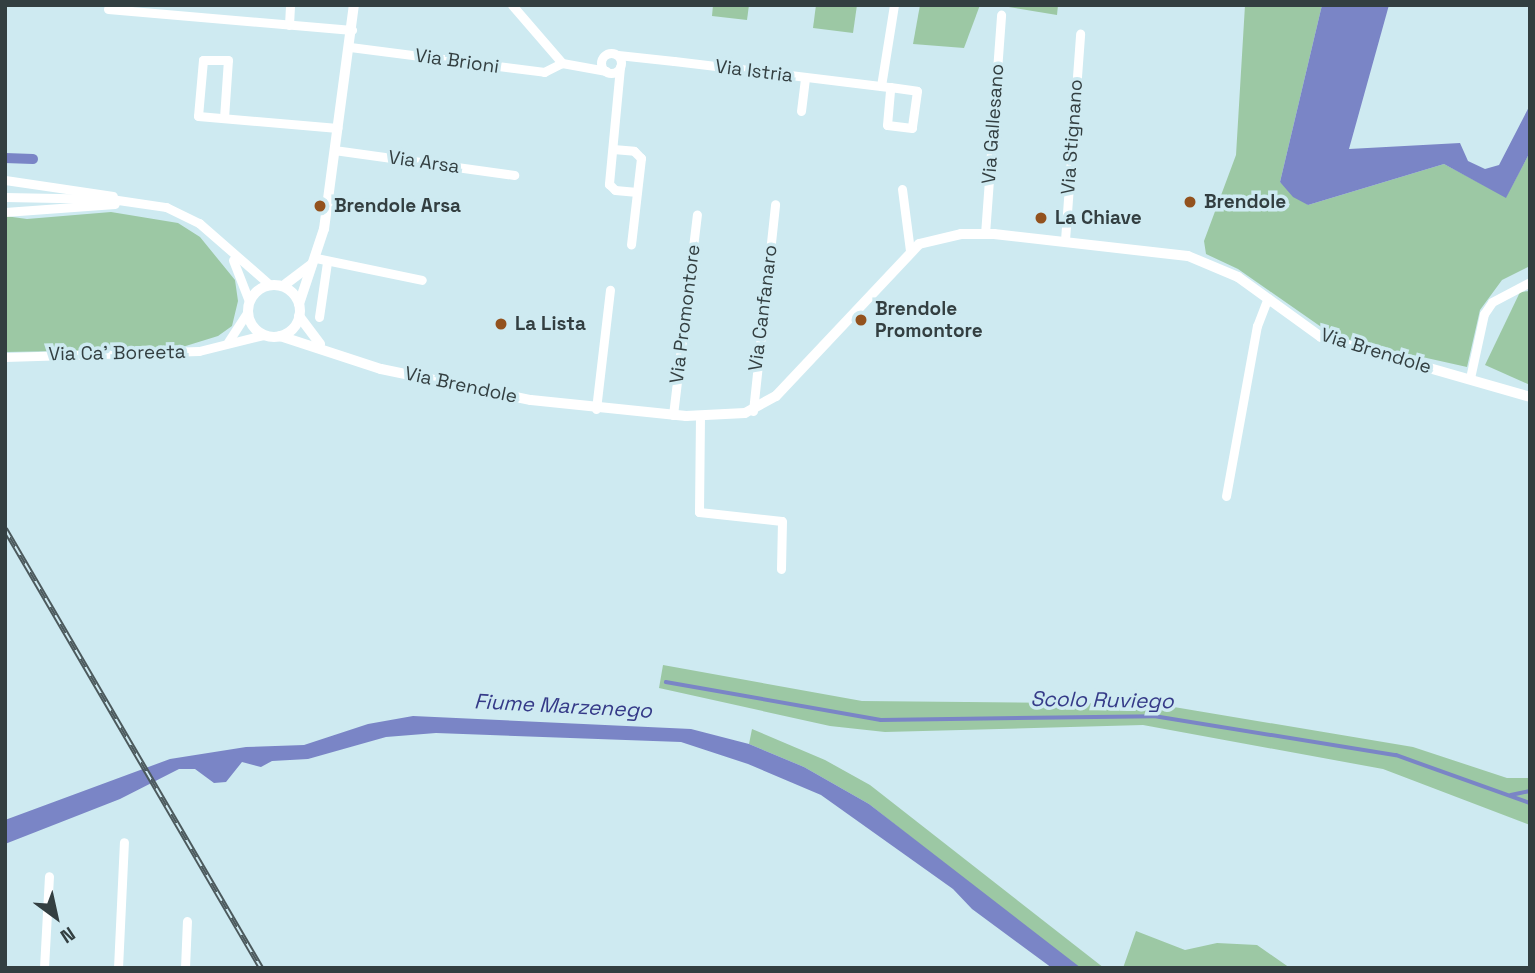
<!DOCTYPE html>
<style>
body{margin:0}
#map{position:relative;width:1535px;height:973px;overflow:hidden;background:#ceeaf1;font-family:"Space Grotesk",sans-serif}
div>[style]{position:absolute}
.green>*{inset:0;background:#9cc8a4}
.water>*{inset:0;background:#7a85c6}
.stream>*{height:3.5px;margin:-1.75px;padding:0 1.75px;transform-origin:1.75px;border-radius:1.75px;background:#7a85c6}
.canal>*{height:10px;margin:-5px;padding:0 5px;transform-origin:5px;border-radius:5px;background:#7a85c6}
.minor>*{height:9px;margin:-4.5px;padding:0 4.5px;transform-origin:4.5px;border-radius:4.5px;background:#fff}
.minor>.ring{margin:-4.5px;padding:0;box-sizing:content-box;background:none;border:9px solid #fff;border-radius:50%}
.tertiary>*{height:10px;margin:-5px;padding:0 5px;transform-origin:5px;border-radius:5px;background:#fff}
.tertiary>.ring{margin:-5px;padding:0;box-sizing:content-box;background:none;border:10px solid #fff;border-radius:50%}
.rail>*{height:6px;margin-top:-3px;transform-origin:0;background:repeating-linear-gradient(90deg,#ceeaf1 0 10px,#4c5a5d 0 20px);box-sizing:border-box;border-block:2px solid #4c5a5d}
.dots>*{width:19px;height:19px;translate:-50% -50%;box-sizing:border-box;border:4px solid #ceeaf1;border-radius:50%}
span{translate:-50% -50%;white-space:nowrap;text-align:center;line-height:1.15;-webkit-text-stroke:7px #ceeaf1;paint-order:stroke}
.street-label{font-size:19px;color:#333f41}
.poi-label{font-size:19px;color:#333f41;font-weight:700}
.left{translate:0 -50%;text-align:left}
.water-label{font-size:21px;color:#353a88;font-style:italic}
.frame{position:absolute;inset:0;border:7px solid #333f41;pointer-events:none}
.north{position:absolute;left:21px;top:882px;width:70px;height:70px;-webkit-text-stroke:5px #ceeaf1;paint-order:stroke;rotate:147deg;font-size:19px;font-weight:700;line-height:28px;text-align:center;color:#333f41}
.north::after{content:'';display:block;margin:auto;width:24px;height:32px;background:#333f41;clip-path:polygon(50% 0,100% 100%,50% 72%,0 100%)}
</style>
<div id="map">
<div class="green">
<div style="clip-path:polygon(713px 5px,749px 5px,747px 20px,712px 16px)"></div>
<div style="clip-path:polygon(816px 5px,857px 5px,853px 33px,813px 28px)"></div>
<div style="clip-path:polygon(920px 5px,980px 5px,964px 48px,913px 44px)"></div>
<div style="clip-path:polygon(996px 5px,1058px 5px,1057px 15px)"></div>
<div style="clip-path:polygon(1245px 5px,1322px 5px,1280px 182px,1308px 205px,1444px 164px,1506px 197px,1530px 152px,1530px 266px,1502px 280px,1480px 310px,1467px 367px,1337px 338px,1238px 269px,1206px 254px,1204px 241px,1236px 155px)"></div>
<div style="clip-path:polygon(111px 212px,178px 223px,200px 237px,235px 280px,238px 301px,232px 326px,218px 336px,176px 349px,5px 352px,5px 216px,27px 219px)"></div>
<div style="clip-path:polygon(1530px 291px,1530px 385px,1485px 365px,1520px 292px)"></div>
<div style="clip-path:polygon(663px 665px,862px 701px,1156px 704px,1413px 747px,1507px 778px,1530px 778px,1530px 825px,1383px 769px,1143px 725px,885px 732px,830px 726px,659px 688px)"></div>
<div style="clip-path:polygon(752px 729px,825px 760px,870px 785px,1104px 968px,1081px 968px,1069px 962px,869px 804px,804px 767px,749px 744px)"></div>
<div style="clip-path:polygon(1136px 931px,1185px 950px,1217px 943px,1257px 945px,1290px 968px,1123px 968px)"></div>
</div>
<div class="water">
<div style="clip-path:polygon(1322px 5px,1389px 5px,1349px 149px,1460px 143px,1468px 161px,1485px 169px,1499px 165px,1530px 105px,1530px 152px,1506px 198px,1444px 164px,1308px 205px,1293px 197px,1280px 182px)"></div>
<div style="clip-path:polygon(413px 716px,691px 729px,749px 744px,804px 767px,869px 804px,1081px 968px,1052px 968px,972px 909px,953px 889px,821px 795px,748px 764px,681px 742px,436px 733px,386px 737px,308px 759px,272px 761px,261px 767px,242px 762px,226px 782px,214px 783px,195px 769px,179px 769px,120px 799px,5px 844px,5px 820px,170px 759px,246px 747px,304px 745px,368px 724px)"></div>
</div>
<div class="stream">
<div style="left:666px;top:682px;width:218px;rotate:10deg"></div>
<div style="left:881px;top:720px;width:273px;rotate:-0.8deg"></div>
<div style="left:1154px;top:716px;width:245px;rotate:9.2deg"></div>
<div style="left:1396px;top:755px;width:142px;rotate:19.7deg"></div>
<div style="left:1511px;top:795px;width:19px;rotate:-12deg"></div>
</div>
<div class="canal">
<div style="left:5px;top:158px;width:28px;rotate:2deg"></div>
</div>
<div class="minor">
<div style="left:512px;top:5px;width:77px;rotate:49.2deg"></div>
<div style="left:562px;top:63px;width:45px;rotate:10.3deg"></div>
<div style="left:108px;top:9px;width:245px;rotate:4.9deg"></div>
<div style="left:289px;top:25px;width:20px;rotate:-87deg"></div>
<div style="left:350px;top:47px;width:196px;rotate:7.3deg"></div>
<div style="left:544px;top:72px;width:20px;rotate:-27deg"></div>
<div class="ring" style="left:601px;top:53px;width:11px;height:11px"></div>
<div style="left:618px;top:55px;width:56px;rotate:6.1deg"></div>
<div style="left:674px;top:61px;width:218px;rotate:6.9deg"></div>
<div style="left:890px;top:87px;width:27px;rotate:8deg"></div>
<div style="left:917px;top:91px;width:37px;rotate:98deg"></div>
<div style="left:912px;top:128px;width:25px;rotate:-173deg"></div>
<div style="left:887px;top:125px;width:38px;rotate:-85deg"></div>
<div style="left:620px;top:67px;width:118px;rotate:95.4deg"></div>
<div style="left:609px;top:184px;width:8px;rotate:45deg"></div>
<div style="left:615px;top:190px;width:22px;rotate:5deg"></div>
<div style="left:881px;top:86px;width:82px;rotate:-80.9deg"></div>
<div style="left:801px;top:111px;width:34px;rotate:-83deg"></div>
<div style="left:224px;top:118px;width:58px;rotate:-86.1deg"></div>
<div style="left:228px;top:60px;width:25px;rotate:180deg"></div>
<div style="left:203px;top:60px;width:56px;rotate:95.1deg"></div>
<div style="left:198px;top:116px;width:140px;rotate:4.9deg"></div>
<div style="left:613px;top:149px;width:21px;rotate:5deg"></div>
<div style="left:634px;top:151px;width:10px;rotate:45deg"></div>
<div style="left:641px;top:158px;width:87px;rotate:96.6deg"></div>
<div style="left:334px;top:150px;width:182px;rotate:7.9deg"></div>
<div style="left:5px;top:180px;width:109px;rotate:8.4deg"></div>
<div style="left:902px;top:189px;width:63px;rotate:82.6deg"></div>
<div style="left:5px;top:197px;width:106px;rotate:1.1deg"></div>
<div style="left:111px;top:199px;width:56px;rotate:8.3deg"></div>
<div style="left:166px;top:207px;width:37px;rotate:26deg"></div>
<div style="left:199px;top:223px;width:94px;rotate:41.1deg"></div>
<div style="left:5px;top:212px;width:110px;rotate:-4.2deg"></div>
<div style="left:985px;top:234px;width:220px;rotate:-85.8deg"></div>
<div style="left:1065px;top:240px;width:207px;rotate:-85.8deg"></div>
<div style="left:316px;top:258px;width:108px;rotate:11.7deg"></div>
<div style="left:233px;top:260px;width:44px;rotate:68.7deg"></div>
<div style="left:319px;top:317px;width:56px;rotate:-81.7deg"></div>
<div style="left:228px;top:342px;width:35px;rotate:-57deg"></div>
<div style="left:5px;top:357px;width:194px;rotate:-1.8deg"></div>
<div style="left:199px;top:351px;width:66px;rotate:-14deg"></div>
<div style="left:1470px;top:378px;width:66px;rotate:-77.7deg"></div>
<div style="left:1484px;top:314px;width:14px;rotate:-56deg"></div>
<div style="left:1492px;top:302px;width:43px;rotate:-27.8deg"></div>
<div style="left:596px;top:409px;width:120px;rotate:-83.3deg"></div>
<div style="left:753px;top:411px;width:208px;rotate:-83.9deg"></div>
<div style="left:673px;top:415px;width:202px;rotate:-83.2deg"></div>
<div style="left:700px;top:416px;width:96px;rotate:90.6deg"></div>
<div style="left:699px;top:512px;width:83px;rotate:6.2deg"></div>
<div style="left:782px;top:521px;width:48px;rotate:91.2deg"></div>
<div style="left:1226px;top:496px;width:173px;rotate:-79.7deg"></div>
<div style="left:1257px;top:326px;width:30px;rotate:-69deg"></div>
<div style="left:44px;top:968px;width:92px;rotate:-86.9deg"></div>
<div style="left:118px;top:968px;width:126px;rotate:-87.3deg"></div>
<div style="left:185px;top:968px;width:47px;rotate:-87.6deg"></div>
</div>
<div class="tertiary">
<div class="ring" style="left:248px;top:285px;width:42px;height:42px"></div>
<div style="left:283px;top:286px;width:36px;rotate:-37deg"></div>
<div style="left:299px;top:304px;width:79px;rotate:-71.6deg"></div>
<div style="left:324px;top:229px;width:226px;rotate:-82.4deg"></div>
<div style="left:299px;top:316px;width:35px;rotate:53deg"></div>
<div style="left:280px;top:336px;width:106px;rotate:18.1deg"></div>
<div style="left:381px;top:369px;width:153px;rotate:11.7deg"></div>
<div style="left:531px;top:400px;width:156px;rotate:5.9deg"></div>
<div style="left:686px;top:416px;width:59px;rotate:-2.9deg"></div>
<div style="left:745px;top:413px;width:35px;rotate:-29deg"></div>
<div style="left:776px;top:396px;width:209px;rotate:-46.7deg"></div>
<div style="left:919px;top:244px;width:43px;rotate:-13.4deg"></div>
<div style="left:961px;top:234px;width:33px"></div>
<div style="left:994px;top:234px;width:195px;rotate:6.5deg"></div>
<div style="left:1188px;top:256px;width:54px;rotate:22.8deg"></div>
<div style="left:1238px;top:277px;width:102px;rotate:35.9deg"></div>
<div style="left:1321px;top:337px;width:217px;rotate:16deg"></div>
</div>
<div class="rail">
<div style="left:5px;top:529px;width:508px;rotate:59.75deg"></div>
</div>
<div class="dots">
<div style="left:1190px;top:202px;background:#93521e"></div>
<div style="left:320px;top:206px;background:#93521e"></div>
<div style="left:1041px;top:218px;background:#93521e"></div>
<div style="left:861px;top:320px;background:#93521e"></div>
<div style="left:501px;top:324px;background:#93521e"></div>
</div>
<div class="street-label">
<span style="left:457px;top:61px;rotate:8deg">Via Brioni</span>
<span style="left:754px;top:71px;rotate:7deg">Via Istria</span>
<span style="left:993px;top:124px;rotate:-86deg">Via Gallesano</span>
<span style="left:1072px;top:137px;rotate:-86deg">Via Stignano</span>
<span style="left:424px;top:162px;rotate:8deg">Via Arsa</span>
<span style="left:763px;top:308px;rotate:-83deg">Via Canfanaro</span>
<span style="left:685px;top:314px;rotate:-83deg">Via Promontore</span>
<span style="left:1376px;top:351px;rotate:17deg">Via Brendole</span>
<span style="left:117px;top:353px;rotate:-1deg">Via Ca' Boreeta</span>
<span style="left:461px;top:385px;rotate:12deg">Via Brendole</span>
</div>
<div class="poi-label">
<span class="left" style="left:1204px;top:202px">Brendole</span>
<span class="left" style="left:334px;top:206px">Brendole Arsa</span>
<span class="left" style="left:1055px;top:218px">La Chiave</span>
<span class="left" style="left:875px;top:320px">Brendole<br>Promontore</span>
<span class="left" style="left:515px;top:324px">La Lista</span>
</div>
<div class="water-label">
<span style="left:1102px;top:700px;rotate:1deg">Scolo Ruviego</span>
<span style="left:563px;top:706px;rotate:3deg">Fiume Marzenego</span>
</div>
<div class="frame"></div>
<div class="north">N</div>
</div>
